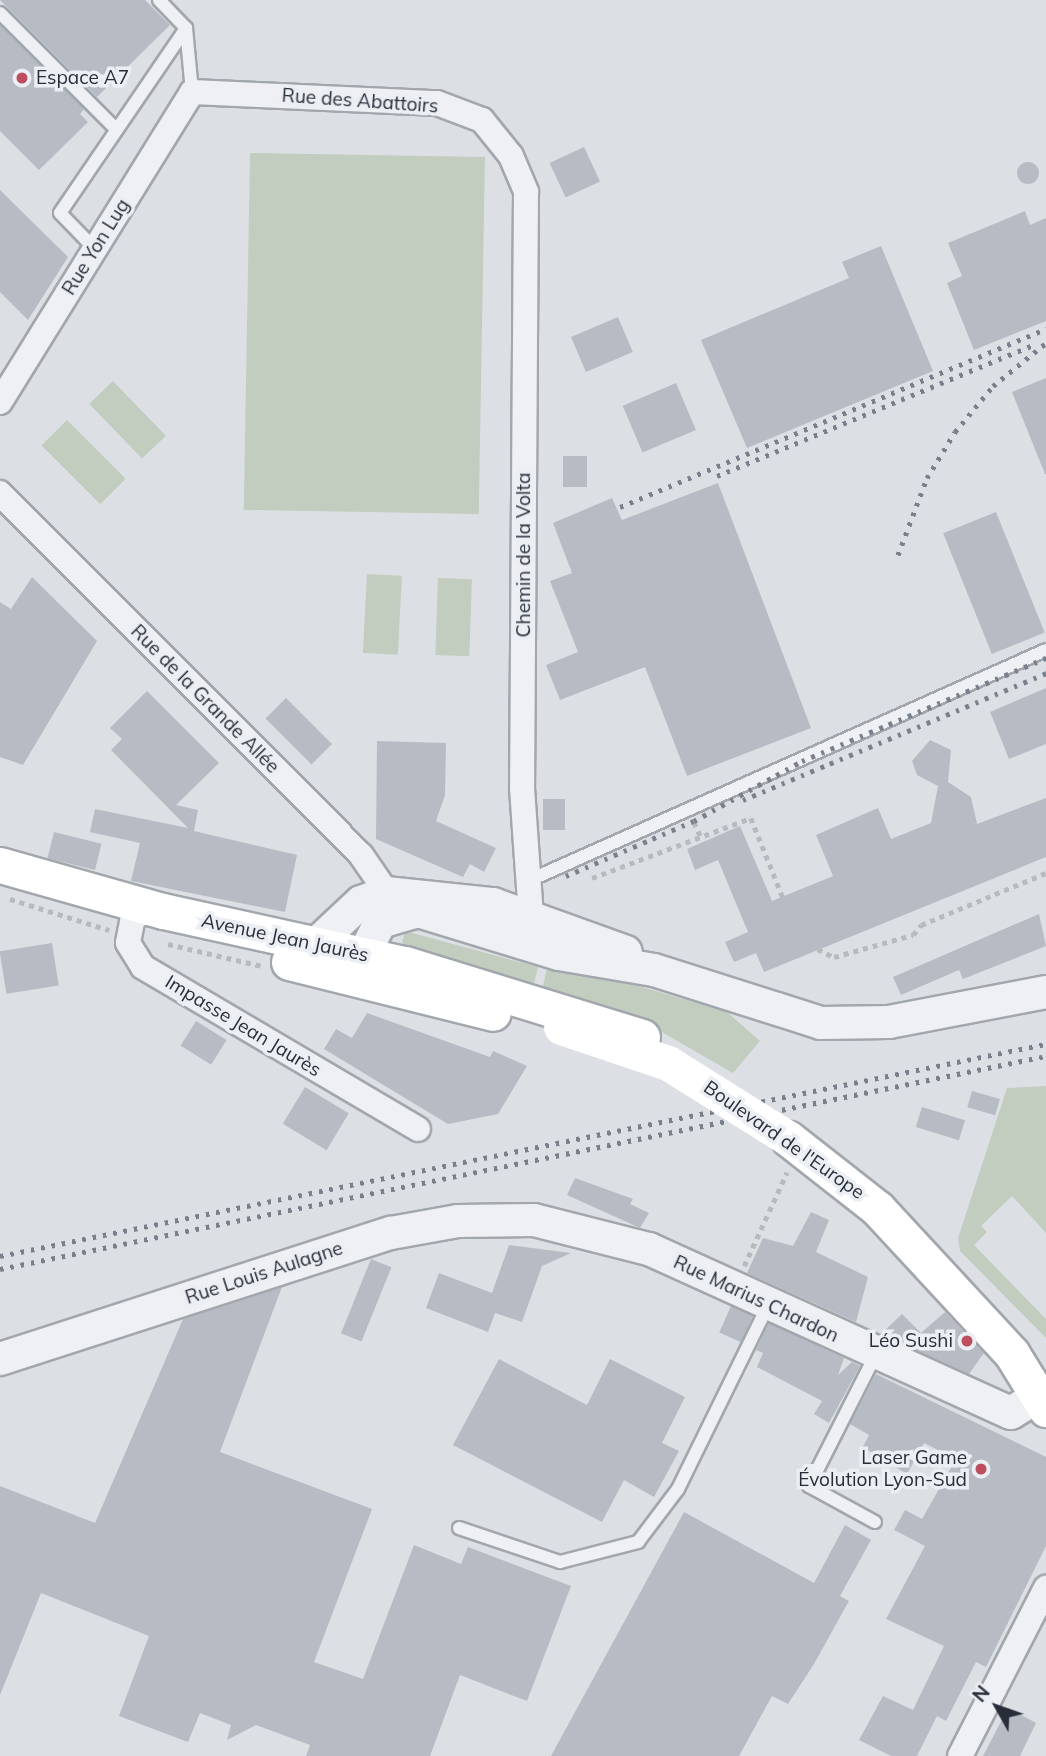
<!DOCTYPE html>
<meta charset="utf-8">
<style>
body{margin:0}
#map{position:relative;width:1046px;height:1756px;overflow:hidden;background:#dce0e4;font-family:Mulish,sans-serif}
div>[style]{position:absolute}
.green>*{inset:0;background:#c2cdbf;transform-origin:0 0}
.building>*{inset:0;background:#b7bcc4;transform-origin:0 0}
.round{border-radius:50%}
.path>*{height:4.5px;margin-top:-2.25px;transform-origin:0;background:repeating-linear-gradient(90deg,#b7babf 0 5px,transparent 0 10px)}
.roads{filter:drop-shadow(2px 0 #a2a7ad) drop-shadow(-2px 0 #a2a7ad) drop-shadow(0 2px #a2a7ad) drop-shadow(0 -2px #a2a7ad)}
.service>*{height:12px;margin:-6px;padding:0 6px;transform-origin:6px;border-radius:6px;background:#eef0f3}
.minor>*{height:24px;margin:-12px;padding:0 12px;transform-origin:12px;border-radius:12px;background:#eef0f3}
.tertiary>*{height:32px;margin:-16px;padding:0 16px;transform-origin:16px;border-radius:16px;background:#eef0f3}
.secondary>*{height:35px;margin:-17.5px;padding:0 17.5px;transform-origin:17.5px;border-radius:17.5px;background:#fff}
.rail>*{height:5px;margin-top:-2.5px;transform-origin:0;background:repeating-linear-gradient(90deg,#78808c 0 3.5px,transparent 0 10.5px)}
.secondary-bridge>*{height:35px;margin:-17.5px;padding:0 17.5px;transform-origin:17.5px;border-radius:17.5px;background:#fff}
.dots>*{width:19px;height:19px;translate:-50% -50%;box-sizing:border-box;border:4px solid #ebeef3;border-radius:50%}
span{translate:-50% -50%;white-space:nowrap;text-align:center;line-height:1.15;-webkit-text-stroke:7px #ebeef3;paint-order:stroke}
.poi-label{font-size:19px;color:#282e39}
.left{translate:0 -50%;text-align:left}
.right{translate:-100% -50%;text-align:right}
.street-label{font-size:19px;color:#282e39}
.north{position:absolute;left:962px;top:1672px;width:70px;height:70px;-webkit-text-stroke:5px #ebeef3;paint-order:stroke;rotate:310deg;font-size:19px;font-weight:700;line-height:28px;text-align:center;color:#282e39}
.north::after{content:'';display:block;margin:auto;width:24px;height:32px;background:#282e39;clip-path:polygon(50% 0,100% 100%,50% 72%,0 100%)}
</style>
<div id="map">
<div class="green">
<div style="left:250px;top:153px;width:235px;height:357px;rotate:1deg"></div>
<div style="left:113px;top:381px;width:76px;height:33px;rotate:46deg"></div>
<div style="left:67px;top:420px;width:83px;height:36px;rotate:45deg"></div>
<div style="left:367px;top:574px;width:35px;height:79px;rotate:3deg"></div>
<div style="left:438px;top:578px;width:34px;height:77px;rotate:2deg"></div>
<div style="clip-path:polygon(405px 931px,538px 967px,533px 988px,408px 947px,402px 943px)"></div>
<div style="clip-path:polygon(567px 965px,727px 1012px,760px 1041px,733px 1073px,632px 1015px,542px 990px,547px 968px,565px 971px)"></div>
<div style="clip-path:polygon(1046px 1086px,1046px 1233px,1012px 1196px,981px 1226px,987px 1232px,974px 1245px,1046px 1319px,1046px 1338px,960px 1251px,958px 1238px,1007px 1088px)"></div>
</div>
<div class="building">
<div style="clip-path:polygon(0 0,145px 0,170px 25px,97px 97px)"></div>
<div style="clip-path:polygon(0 25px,84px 109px,80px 114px,88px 122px,39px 170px,0 131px)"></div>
<div style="left:584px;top:147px;width:38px;height:38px;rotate:65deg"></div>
<div class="round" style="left:1017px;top:162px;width:22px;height:22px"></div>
<div style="clip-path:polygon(0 190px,68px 257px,28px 320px,0 292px)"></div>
<div style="clip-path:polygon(1025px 211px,1030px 225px,1046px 218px,1046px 321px,974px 350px,947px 283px,962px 276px,948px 243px)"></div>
<div style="clip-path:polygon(881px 246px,933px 371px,747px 448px,701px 340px,849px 278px,842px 262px)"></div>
<div style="left:618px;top:317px;width:38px;height:51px;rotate:67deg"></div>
<div style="clip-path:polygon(1046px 378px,1046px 474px,1045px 474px,1012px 392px)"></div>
<div style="left:676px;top:383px;width:51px;height:58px;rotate:67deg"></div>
<div style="left:563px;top:456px;width:24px;height:31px"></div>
<div style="clip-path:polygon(718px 483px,811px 728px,687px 776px,645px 667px,560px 700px,546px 665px,578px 652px,550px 581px,572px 573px,553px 523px,612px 498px,622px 520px)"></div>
<div style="left:996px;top:512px;width:130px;height:57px;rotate:68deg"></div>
<div style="clip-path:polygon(32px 577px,97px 641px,23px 765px,0 757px,0 602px,11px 609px)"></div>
<div style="clip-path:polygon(1046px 688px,1046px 744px,1009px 759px,990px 712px)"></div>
<div style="clip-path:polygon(147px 691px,219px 763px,176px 805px,198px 810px,194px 831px,297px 855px,285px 912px,131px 881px,140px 843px,90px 832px,95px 809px,188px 828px,111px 750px,122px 739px,110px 728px)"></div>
<div style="left:286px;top:698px;width:65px;height:29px;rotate:45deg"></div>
<div style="clip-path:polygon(930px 740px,951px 750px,948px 782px,971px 797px,977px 824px,1046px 798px,1046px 857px,764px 972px,756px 953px,734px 962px,725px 942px,748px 932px,718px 860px,695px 870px,687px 849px,740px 826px,772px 901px,833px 876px,816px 835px,878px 808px,891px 839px,931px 823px,938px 786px,917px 775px,912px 761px)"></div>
<div style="clip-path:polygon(377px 741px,446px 743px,445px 795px,436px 821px,496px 848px,484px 872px,470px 864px,463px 877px,376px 839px)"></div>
<div style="left:543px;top:799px;width:22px;height:31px"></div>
<div style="left:54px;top:832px;width:49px;height:27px;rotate:14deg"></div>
<div style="clip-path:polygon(1039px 914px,1046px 946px,963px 979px,959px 970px,901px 995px,893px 977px)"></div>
<div style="left:52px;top:943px;width:43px;height:53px;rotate:81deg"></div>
<div style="clip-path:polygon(367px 1013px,490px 1057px,493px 1051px,527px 1066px,498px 1114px,448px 1124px,324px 1049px,336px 1029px,352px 1038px)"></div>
<div style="left:196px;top:1021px;width:36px;height:29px;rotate:32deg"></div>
<div style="left:305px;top:1087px;width:51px;height:43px;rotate:31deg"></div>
<div style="left:972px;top:1091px;width:29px;height:17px;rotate:16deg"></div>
<div style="left:922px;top:1107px;width:45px;height:21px;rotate:17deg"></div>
<div style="clip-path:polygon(575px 1178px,633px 1199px,630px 1204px,649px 1213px,640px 1228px,567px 1195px)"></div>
<div style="clip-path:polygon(811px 1212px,829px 1220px,816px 1252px,868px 1277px,856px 1322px,747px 1273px,763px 1238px,793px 1246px)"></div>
<div style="clip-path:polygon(509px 1245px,571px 1253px,542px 1266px,522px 1322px,495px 1313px,488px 1332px,426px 1308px,439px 1273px,492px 1293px)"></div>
<div style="left:371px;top:1259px;width:22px;height:80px;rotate:22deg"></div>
<div style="clip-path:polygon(282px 1287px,220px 1452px,372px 1509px,314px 1662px,363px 1679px,414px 1545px,461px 1564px,468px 1547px,571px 1586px,527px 1701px,460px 1675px,430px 1756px,306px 1756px,310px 1745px,256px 1725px,227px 1740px,231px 1725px,200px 1713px,188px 1742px,119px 1716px,149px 1636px,41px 1593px,0 1695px,0 1486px,95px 1523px,183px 1319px)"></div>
<div style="left:731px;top:1306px;width:24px;height:29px;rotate:24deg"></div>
<div style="clip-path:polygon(945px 1312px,984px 1353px,969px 1374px,881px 1334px,902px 1314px,921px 1333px)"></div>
<div style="clip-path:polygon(769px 1323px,844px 1358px,838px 1375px,852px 1362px,860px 1366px,829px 1423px,814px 1414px,822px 1401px,757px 1367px,763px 1353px,756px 1350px)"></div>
<div style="clip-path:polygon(499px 1359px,587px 1405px,610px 1359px,685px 1397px,662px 1443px,679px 1451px,654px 1497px,624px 1480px,602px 1522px,453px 1445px)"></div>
<div style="clip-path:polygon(876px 1374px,1046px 1457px,1046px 1546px,986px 1667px,976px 1662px,946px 1721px,937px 1716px,917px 1756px,891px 1756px,859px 1740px,883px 1696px,913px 1710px,944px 1646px,886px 1619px,925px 1546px,894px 1530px,905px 1510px,922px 1519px,956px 1459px,924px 1443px,907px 1474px,863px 1447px,869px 1435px,850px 1424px)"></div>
<div style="clip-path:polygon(684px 1512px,814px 1583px,845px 1525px,871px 1540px,840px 1596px,849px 1601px,814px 1664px,788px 1704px,772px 1696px,739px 1756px,551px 1756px)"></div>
<div style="clip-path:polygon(1008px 1708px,1036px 1723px,1020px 1756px,983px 1756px)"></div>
</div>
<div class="path">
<div style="left:694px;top:822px;width:17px;rotate:65deg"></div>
<div style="left:592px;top:878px;width:170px;rotate:-20.7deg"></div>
<div style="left:751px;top:818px;width:131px;rotate:68.1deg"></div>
<div style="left:800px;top:940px;width:38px;rotate:27deg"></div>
<div style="left:834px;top:957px;width:82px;rotate:-15.6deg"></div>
<div style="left:913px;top:935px;width:13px;rotate:-51deg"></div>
<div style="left:921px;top:925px;width:135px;rotate:-22.6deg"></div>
<div style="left:10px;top:899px;width:104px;rotate:17.4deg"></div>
<div style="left:168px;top:944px;width:97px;rotate:13.2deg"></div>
<div style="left:744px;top:1266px;width:103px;rotate:-65.4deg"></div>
</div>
<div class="roads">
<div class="service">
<div style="left:159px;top:0;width:39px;rotate:46deg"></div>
<div style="left:186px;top:28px;width:64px;rotate:84.6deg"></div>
<div style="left:0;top:13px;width:165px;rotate:45deg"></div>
<div style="left:95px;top:249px;width:50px;rotate:-134.2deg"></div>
<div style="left:60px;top:213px;width:224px;rotate:-55.7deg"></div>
<div style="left:530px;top:880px;width:565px;rotate:-24.02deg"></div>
<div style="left:875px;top:1356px;width:146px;rotate:116.9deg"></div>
<div style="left:809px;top:1486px;width:75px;rotate:28.6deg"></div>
<div style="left:459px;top:1528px;width:107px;rotate:18.6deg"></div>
<div style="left:560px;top:1562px;width:81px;rotate:-14.4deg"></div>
<div style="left:638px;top:1542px;width:66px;rotate:-53deg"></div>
<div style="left:678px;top:1489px;width:205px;rotate:-63.9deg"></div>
</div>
<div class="minor">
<div style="left:0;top:402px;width:365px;rotate:-58.2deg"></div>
<div style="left:192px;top:92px;width:245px;rotate:2.6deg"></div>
<div style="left:437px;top:103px;width:48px;rotate:20.7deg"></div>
<div style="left:482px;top:120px;width:46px;rotate:51.1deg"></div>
<div style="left:511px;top:156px;width:39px;rotate:67deg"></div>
<div style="left:526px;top:192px;width:596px;rotate:90.38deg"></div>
<div style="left:522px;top:788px;width:129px;rotate:86deg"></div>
<div style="left:531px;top:917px;width:14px;rotate:120deg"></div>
<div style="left:0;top:493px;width:511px;rotate:45.08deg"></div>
<div style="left:361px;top:855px;width:62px;rotate:55.5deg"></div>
<div style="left:162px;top:911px;width:26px;rotate:173deg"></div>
<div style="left:136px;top:914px;width:9px;rotate:117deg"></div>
<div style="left:132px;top:922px;width:21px;rotate:101deg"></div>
<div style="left:128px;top:943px;width:28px;rotate:58deg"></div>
<div style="left:143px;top:967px;width:319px;rotate:30.5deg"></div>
<div style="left:960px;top:1756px;width:189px;rotate:-62.9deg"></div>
</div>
<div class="tertiary">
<div style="left:314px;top:946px;width:64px;rotate:-43.1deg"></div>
<div style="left:361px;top:902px;width:27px;rotate:-20deg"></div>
<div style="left:386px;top:893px;width:108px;rotate:5.9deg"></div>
<div style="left:493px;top:904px;width:141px;rotate:19.8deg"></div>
<div style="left:338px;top:957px;width:25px;rotate:-2deg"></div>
<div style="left:363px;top:956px;width:38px;rotate:-63deg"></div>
<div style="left:380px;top:922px;width:40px;rotate:-16deg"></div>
<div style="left:418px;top:911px;width:147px;rotate:17deg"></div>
<div style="left:559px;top:954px;width:96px;rotate:9.6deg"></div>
<div style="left:654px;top:970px;width:175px;rotate:17.6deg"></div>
<div style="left:821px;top:1023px;width:68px;rotate:-0.8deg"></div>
<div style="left:889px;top:1022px;width:160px;rotate:-10.8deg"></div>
<div style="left:0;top:1359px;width:411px;rotate:-17.9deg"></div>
<div style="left:391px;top:1233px;width:68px;rotate:-10.2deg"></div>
<div style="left:458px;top:1221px;width:76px;rotate:-0.8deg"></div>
<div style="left:534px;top:1220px;width:119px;rotate:14.2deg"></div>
<div style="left:649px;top:1249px;width:397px;rotate:24.4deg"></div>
<div style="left:1011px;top:1413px;width:41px;rotate:-32.2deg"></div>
</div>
<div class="secondary">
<div style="left:0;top:865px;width:169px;rotate:15.8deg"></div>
<div style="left:163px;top:911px;width:248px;rotate:12.4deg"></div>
<div style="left:405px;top:964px;width:248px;rotate:17.1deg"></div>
<div style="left:289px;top:962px;width:210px;rotate:14deg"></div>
<div style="left:789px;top:1139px;width:112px;rotate:38.1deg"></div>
<div style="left:877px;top:1208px;width:199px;rotate:47.2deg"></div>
<div style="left:1012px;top:1354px;width:65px;rotate:58.3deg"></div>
</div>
</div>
<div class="rail">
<div style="left:717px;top:476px;width:342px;rotate:-22.5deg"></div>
<div style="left:620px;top:507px;width:462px;rotate:-22.7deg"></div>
<div style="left:898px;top:555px;width:82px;rotate:-69.4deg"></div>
<div style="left:927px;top:478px;width:54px;rotate:-58.7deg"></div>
<div style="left:955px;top:432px;width:60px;rotate:-50.4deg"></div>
<div style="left:993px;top:386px;width:68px;rotate:-39.1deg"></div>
<div style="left:743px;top:800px;width:329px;rotate:-22.7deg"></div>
<div style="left:566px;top:876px;width:139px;rotate:-23.3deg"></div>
<div style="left:694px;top:821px;width:124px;rotate:-29.1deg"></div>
<div style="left:802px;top:761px;width:265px;rotate:-22.9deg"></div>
<div style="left:0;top:1256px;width:1067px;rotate:-11.46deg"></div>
<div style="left:0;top:1269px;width:1067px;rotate:-11.51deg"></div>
</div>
<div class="secondary-bridge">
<div style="left:561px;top:1027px;width:113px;rotate:18.6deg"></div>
<div style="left:668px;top:1063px;width:143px;rotate:32.1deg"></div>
</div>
<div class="dots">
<div style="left:22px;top:78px;background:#bc4e5f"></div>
<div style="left:967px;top:1341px;background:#bc4e5f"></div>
<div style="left:981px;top:1469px;background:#bc4e5f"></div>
</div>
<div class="poi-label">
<span class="left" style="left:36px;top:78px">Espace A7</span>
<span class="right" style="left:953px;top:1341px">Léo Sushi</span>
<span class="right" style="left:967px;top:1469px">Laser Game<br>Évolution Lyon-Sud</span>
</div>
<div class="street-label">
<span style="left:360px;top:101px;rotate:4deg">Rue des Abattoirs</span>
<span style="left:96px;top:247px;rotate:-58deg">Rue Yon Lug</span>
<span style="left:524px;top:555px;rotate:-90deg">Chemin de la Volta</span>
<span style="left:205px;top:699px;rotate:45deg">Rue de la Grande Allée</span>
<span style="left:285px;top:938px;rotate:12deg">Avenue Jean Jaurès</span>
<span style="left:243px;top:1026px;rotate:31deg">Impasse Jean Jaurès</span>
<span style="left:784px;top:1140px;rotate:35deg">Boulevard de l'Europe</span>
<span style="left:264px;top:1273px;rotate:-18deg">Rue Louis Aulagne</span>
<span style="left:756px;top:1299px;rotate:25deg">Rue Marius Chardon</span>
</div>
<div class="north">N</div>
</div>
